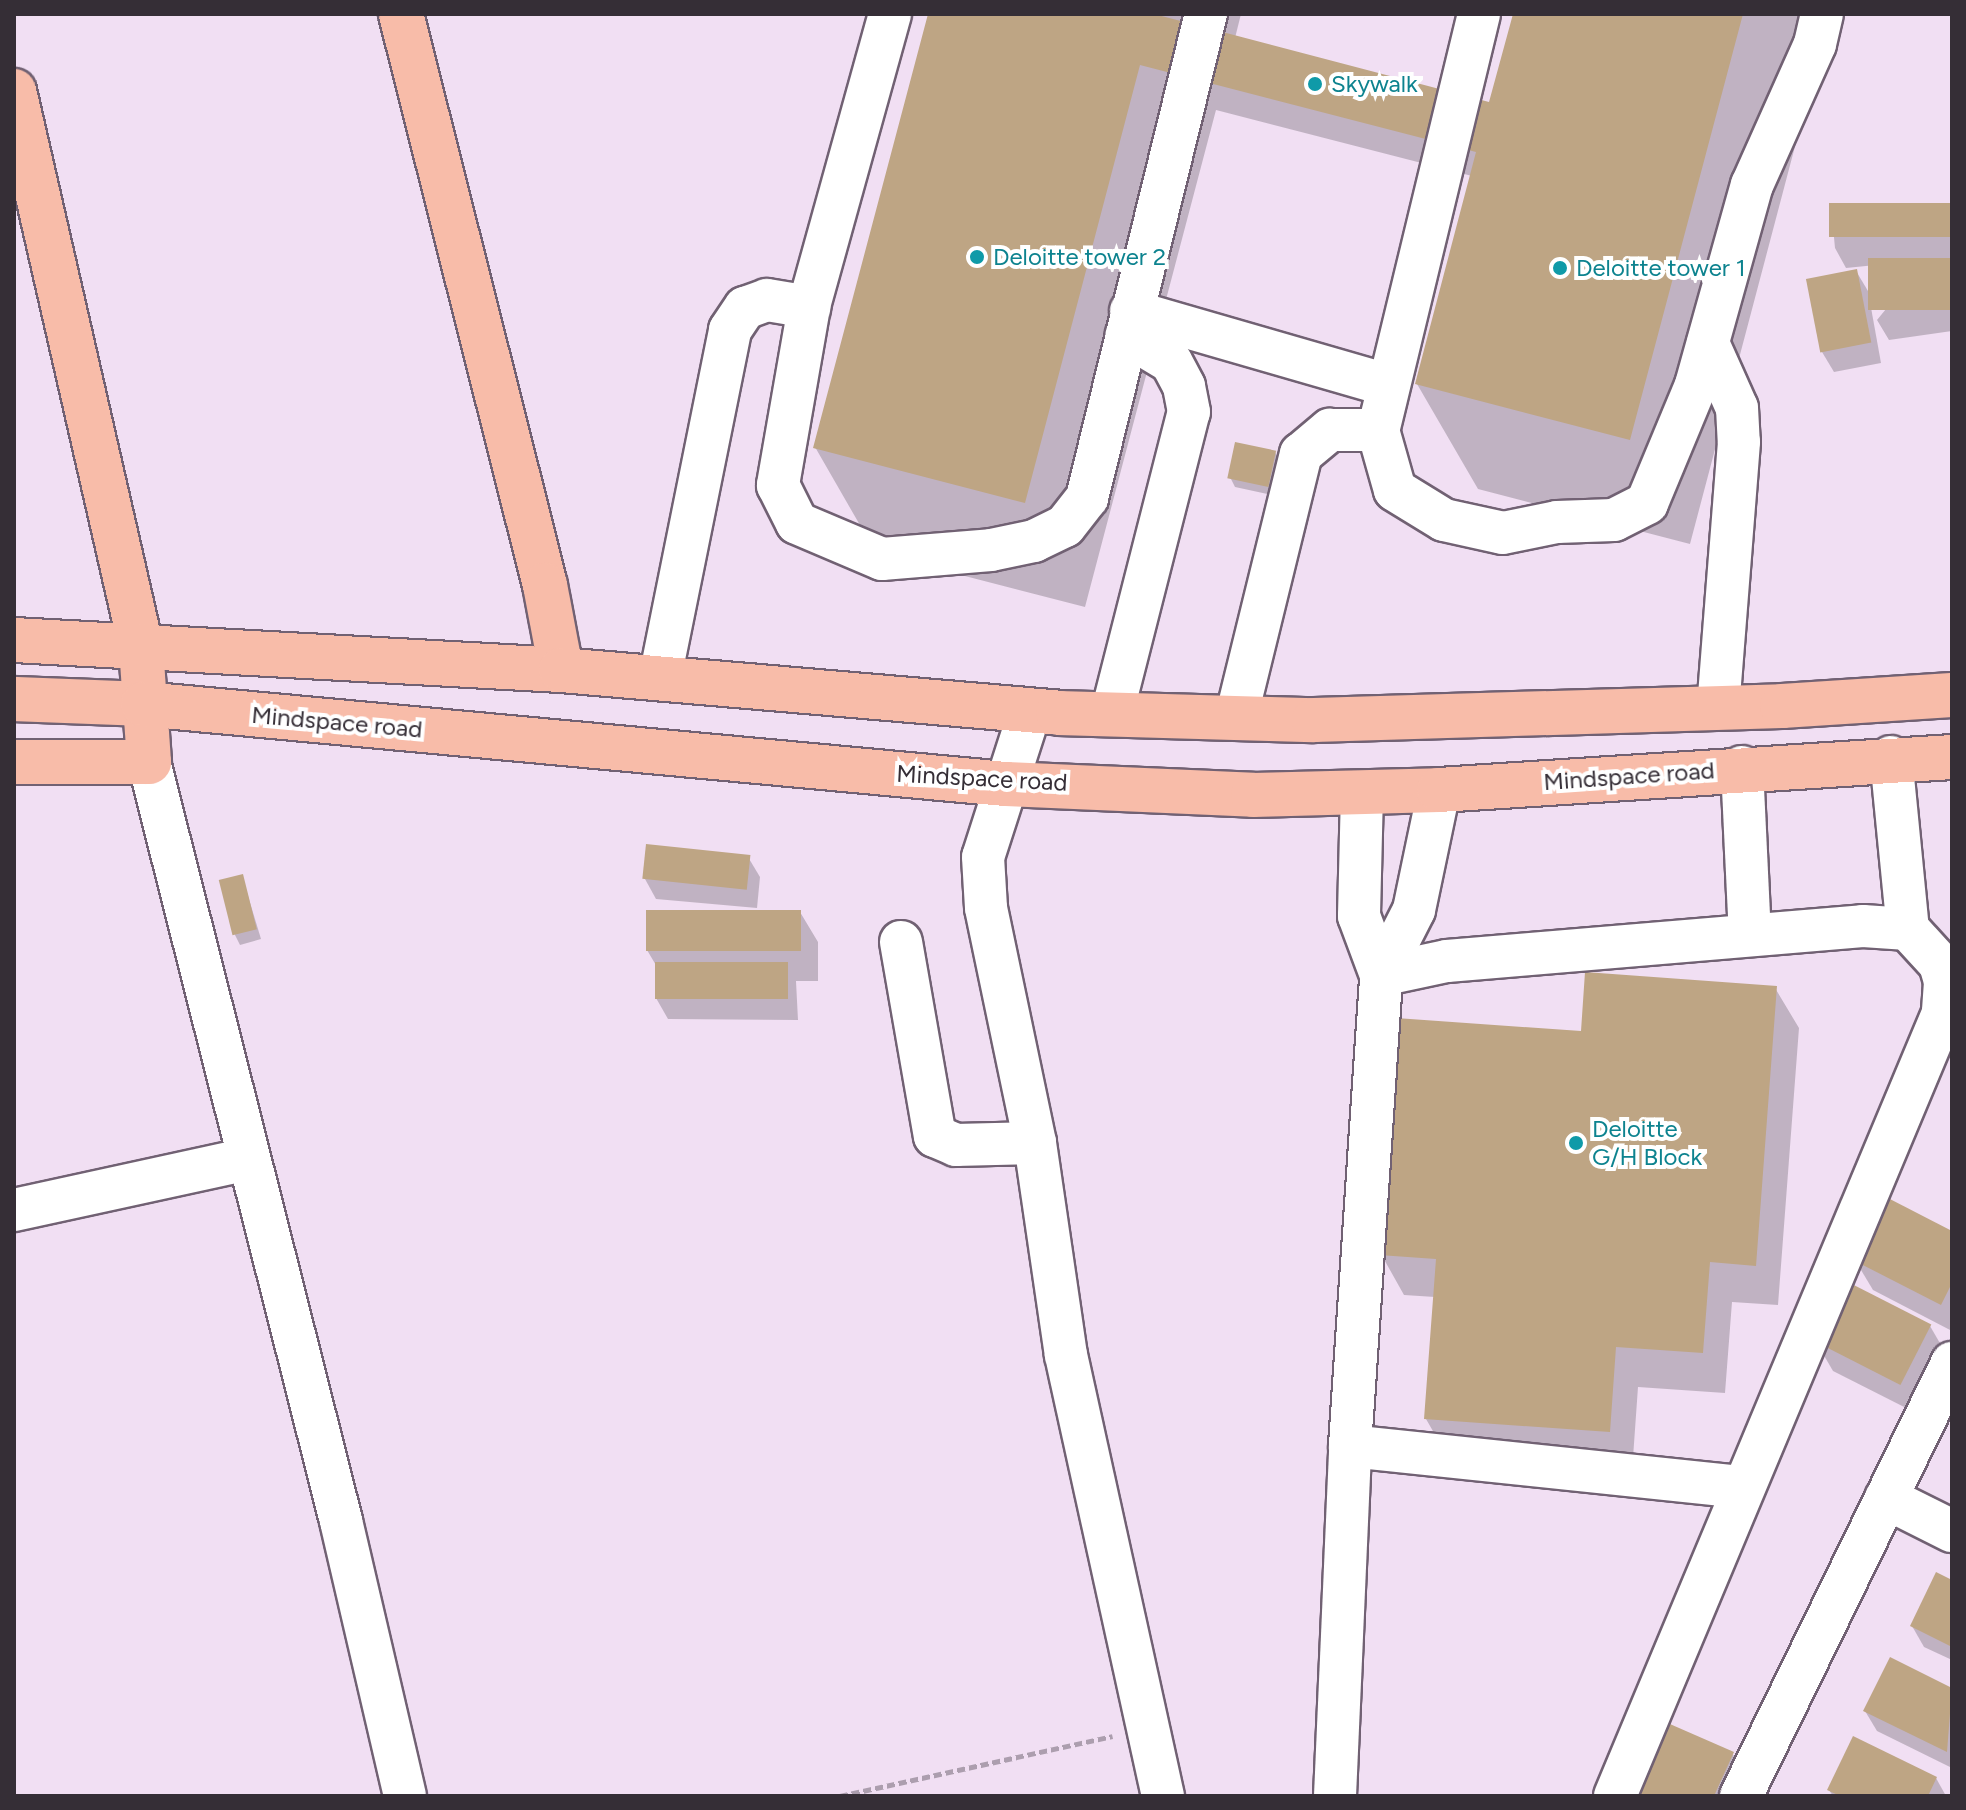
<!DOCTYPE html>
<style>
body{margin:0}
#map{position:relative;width:1966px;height:1810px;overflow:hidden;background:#f1dff3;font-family:Figtree,sans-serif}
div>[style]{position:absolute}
.shadow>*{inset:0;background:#0003}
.building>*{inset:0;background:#bea584;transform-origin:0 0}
.path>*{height:5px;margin-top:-2.5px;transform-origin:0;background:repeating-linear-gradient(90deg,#ac9eae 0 8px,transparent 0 12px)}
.roads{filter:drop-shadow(2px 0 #716173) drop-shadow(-2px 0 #716173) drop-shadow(0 2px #716173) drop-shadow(0 -2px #716173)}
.minor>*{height:42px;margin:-21px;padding:0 21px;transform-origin:21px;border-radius:21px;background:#fff}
.major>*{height:44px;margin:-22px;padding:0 22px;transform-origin:22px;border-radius:22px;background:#f8bca9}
.dots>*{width:22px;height:22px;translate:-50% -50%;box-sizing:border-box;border:4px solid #fff;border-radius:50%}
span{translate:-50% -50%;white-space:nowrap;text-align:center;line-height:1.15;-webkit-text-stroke:8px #fff;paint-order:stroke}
.culture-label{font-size:24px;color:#0d838f}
.left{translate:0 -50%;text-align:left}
.street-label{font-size:24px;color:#352e36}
.frame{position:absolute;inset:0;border:16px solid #352e36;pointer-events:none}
</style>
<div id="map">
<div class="shadow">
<div style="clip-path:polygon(930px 14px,1241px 14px,1235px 38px,1490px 108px,1515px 14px,1830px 14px,1690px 544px,1478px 489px,1417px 384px,1472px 176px,1216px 110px,1085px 607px,876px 553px,815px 447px)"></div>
<div style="clip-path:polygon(1952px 205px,1952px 331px,1889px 340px,1877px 320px,1926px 260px,1846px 268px,1835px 248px,1832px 217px)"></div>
<div style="clip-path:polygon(1856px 271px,1868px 291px,1881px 363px,1834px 372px,1822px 352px,1808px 280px)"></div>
<div style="clip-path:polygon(1275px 452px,1280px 462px,1272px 495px,1235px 487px,1230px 477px)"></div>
<div style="clip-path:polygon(748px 857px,760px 877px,757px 908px,656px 899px,645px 879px)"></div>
<div style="clip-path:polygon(242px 876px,261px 939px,240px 945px,235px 935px)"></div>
<div style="clip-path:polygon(800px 912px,818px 942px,818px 981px,796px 981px,798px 1020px,668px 1019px,656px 998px,657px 967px,647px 950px)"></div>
<div style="clip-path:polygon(1775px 988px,1799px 1028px,1778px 1305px,1732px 1302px,1725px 1393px,1638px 1387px,1632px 1472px,1449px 1459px,1426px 1419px,1435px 1297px,1404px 1295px,1381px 1254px,1582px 1033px)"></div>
<div style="clip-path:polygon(1952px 1234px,1952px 1331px,1873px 1290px,1855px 1260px)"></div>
<div style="clip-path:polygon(1930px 1326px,1948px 1357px,1918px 1414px,1833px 1371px,1815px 1340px)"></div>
<div style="clip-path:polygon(1952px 1582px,1952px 1660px,1924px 1647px,1912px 1626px)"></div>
<div style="clip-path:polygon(1890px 1660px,1952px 1690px,1952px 1768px,1877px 1731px,1865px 1711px)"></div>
<div style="clip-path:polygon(1732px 1753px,1750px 1784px,1745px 1796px,1632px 1796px)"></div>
<div style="clip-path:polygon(1936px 1778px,1946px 1796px,1833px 1796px,1829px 1790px)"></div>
</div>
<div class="building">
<div style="clip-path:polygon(928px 14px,1154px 14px,1489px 102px,1513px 14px,1743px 14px,1630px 440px,1415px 384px,1476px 152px,1140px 65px,1025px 503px,813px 448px)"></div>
<div style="left:1952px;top:203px;width:34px;height:123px;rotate:90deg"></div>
<div style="left:1952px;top:258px;width:52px;height:84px;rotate:90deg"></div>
<div style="left:1857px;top:269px;width:75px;height:52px;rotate:79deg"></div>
<div style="left:1235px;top:442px;width:42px;height:37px;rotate:12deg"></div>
<div style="left:646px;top:844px;width:105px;height:35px;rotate:6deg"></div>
<div style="left:243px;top:874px;width:57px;height:25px;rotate:76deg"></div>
<div style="left:801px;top:910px;width:41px;height:155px;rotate:90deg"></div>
<div style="left:655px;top:962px;width:133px;height:37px"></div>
<div style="clip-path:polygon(1585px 972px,1777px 986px,1756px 1266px,1710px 1262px,1703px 1353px,1616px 1347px,1610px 1432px,1424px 1419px,1436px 1259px,1379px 1255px,1396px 1018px,1581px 1031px)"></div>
<div style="clip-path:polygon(1886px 1197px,1952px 1231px,1952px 1283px,1941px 1305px,1853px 1260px)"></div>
<div style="left:1844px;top:1280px;width:98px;height:68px;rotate:27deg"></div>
<div style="clip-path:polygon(1936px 1572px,1952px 1580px,1952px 1647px,1910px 1626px)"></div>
<div style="clip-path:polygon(1890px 1657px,1952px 1688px,1947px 1752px,1863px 1711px)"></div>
<div style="clip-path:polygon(1663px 1721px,1734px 1752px,1714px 1796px,1630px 1796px)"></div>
<div style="clip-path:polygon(1853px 1736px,1937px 1777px,1928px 1796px,1840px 1796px,1827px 1790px)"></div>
</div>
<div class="path">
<div style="left:840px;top:1796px;width:279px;rotate:-12.4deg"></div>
</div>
<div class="roads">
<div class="minor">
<div style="left:890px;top:14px;width:304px;rotate:105.5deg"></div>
<div style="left:809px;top:307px;width:181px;rotate:99.9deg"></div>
<div style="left:778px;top:485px;width:42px;rotate:63.4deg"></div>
<div style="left:797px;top:523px;width:92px;rotate:23deg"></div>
<div style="left:882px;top:559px;width:109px;rotate:-4.7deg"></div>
<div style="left:991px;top:550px;width:44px;rotate:-11.8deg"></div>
<div style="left:1034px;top:541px;width:34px;rotate:-26deg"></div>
<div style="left:1065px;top:526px;width:36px;rotate:-52deg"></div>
<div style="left:1087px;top:498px;width:498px;rotate:-76.2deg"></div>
<div style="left:1479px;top:14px;width:428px;rotate:103.6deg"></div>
<div style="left:1378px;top:430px;width:62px;rotate:74.2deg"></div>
<div style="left:1395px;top:490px;width:57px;rotate:31.5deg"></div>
<div style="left:1444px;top:520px;width:60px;rotate:12.4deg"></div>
<div style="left:1503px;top:533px;width:55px;rotate:-11.5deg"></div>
<div style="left:1557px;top:522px;width:57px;rotate:-2deg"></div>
<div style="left:1614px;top:520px;width:37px;rotate:-27deg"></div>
<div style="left:1647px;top:503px;width:128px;rotate:-67.4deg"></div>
<div style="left:1696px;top:385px;width:208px;rotate:-74.4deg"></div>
<div style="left:1752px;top:185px;width:154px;rotate:-65.9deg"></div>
<div style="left:1815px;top:44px;width:31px;rotate:-77deg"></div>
<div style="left:1131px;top:311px;width:267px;rotate:16.1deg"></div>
<div style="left:1708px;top:343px;width:71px;rotate:66deg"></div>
<div style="left:1737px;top:408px;width:34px;rotate:87deg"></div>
<div style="left:1739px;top:442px;width:267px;rotate:94.5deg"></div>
<div style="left:660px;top:678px;width:355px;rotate:-78.6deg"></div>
<div style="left:730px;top:330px;width:27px;rotate:-56deg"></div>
<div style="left:745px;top:308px;width:23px;rotate:-20deg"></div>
<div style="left:767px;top:300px;width:43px;rotate:9.5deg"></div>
<div style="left:1030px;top:711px;width:153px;rotate:107.8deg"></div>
<div style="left:983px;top:857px;width:51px;rotate:86.6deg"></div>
<div style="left:986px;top:908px;width:240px;rotate:78.2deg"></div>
<div style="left:1035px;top:1143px;width:214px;rotate:81.7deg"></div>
<div style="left:1066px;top:1355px;width:452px;rotate:77.6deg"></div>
<div style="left:1112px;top:713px;width:311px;rotate:-75.7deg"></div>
<div style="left:1189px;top:412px;width:26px;rotate:-101deg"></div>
<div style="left:1184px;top:386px;width:27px;rotate:-118deg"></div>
<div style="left:1171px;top:362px;width:52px;rotate:-149deg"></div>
<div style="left:1237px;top:714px;width:268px;rotate:-76.2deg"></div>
<div style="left:1301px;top:454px;width:38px;rotate:-40deg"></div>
<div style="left:1330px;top:430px;width:48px"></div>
<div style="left:1891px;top:757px;width:173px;rotate:84.4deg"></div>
<div style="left:149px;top:762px;width:783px;rotate:75.8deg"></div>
<div style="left:341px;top:1521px;width:282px;rotate:76.9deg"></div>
<div style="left:1742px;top:767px;width:167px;rotate:87.3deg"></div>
<div style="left:1362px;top:792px;width:124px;rotate:91.4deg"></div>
<div style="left:1359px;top:916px;width:63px;rotate:69.6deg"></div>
<div style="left:901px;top:942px;width:197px;rotate:80.1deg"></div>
<div style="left:935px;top:1136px;width:23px;rotate:23deg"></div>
<div style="left:956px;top:1145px;width:79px;rotate:-1.5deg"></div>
<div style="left:1381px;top:975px;width:67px;rotate:-12deg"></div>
<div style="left:1447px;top:961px;width:417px;rotate:-4.8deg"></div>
<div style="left:1863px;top:926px;width:45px;rotate:3.8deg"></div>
<div style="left:1908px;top:929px;width:47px;rotate:47.6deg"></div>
<div style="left:1940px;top:964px;width:19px;rotate:74deg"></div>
<div style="left:1945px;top:982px;width:31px;rotate:94deg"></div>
<div style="left:1943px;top:1013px;width:849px;rotate:112.73deg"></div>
<div style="left:14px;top:1210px;width:239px;rotate:-12.3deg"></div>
<div style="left:1350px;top:1446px;width:395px;rotate:6deg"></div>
<div style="left:1886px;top:1498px;width:74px;rotate:26.6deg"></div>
<div style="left:1335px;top:1796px;width:350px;rotate:-87.5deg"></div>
<div style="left:1350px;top:1446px;width:472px;rotate:-86.2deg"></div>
<div style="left:1381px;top:975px;width:73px;rotate:-63.1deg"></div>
<div style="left:1414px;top:910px;width:123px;rotate:-78.2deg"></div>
<div style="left:1741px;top:1796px;width:482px;rotate:-64deg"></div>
</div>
<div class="major">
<div style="left:401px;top:14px;width:589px;rotate:75.85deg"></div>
<div style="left:545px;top:585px;width:86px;rotate:79.3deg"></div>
<div style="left:14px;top:91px;width:570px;rotate:77.13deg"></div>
<div style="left:141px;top:647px;width:115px;rotate:86deg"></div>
<div style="left:149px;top:762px;width:135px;rotate:180deg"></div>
<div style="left:14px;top:640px;width:548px;rotate:3.14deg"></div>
<div style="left:561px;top:670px;width:499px;rotate:4.9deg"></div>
<div style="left:1058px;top:713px;width:256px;rotate:1.6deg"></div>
<div style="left:1314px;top:720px;width:468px;rotate:-1.7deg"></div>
<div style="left:1782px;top:706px;width:170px;rotate:-3.7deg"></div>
<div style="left:14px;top:699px;width:129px;rotate:2.2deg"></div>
<div style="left:143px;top:704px;width:867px;rotate:5.3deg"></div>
<div style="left:1006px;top:784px;width:247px;rotate:2.5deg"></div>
<div style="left:1253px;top:795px;width:186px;rotate:-1.5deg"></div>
<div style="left:1439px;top:790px;width:514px;rotate:-3.68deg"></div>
</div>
</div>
<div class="dots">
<div style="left:1315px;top:84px;background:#0f9aa8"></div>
<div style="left:977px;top:257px;background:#0f9aa8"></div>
<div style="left:1560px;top:268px;background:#0f9aa8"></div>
<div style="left:1576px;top:1143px;background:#0f9aa8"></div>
</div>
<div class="culture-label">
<span class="left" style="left:1331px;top:84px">Skywalk</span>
<span class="left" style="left:993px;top:257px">Deloitte tower 2</span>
<span class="left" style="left:1576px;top:268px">Deloitte tower 1</span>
<span class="left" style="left:1592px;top:1143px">Deloitte<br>G/H Block</span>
</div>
<div class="street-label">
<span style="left:337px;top:722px;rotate:5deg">Mindspace road</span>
<span style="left:1629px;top:776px;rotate:-4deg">Mindspace road</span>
<span style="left:982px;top:778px;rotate:3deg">Mindspace road</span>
</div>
<div class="frame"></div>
</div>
